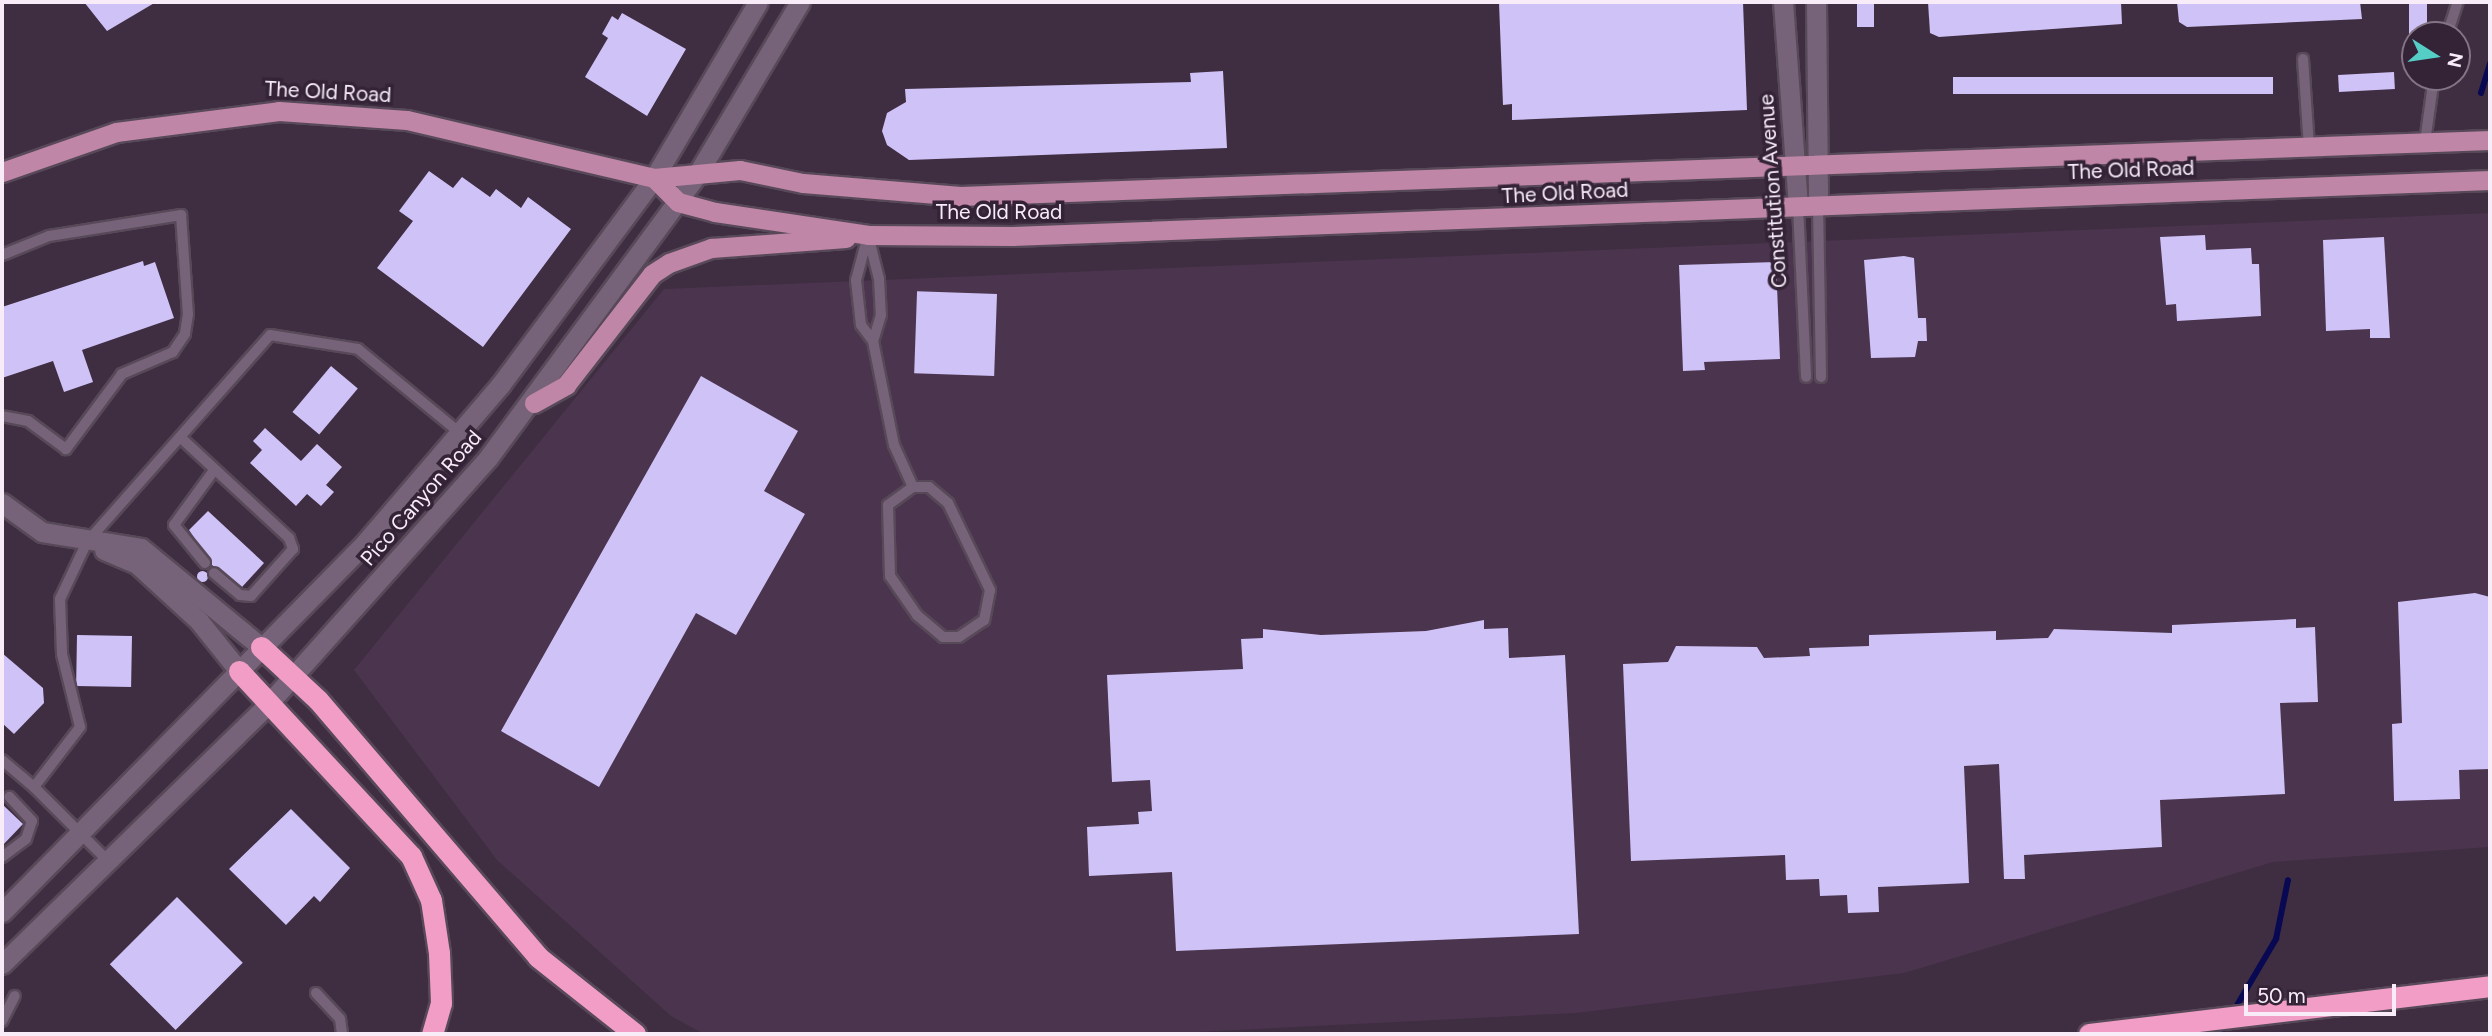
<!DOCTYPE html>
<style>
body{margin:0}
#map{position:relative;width:2492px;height:1036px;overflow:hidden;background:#3f2d41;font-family:Figtree,sans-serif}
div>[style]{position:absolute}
.built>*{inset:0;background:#4b344e}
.stream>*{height:6px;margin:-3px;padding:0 3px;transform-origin:3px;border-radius:3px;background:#080952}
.building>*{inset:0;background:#cfc2f7;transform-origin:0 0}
.round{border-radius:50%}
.roads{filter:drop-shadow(2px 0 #584959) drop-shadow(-2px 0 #584959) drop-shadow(0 2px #584959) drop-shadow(0 -2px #584959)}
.service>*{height:10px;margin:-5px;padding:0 5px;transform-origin:5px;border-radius:5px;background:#776379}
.minor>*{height:19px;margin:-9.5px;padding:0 9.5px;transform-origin:9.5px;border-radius:9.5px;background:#776379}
.secondary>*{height:19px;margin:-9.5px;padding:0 9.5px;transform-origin:9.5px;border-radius:9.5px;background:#776379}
.primary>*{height:19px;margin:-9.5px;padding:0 9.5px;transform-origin:9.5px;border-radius:9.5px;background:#c086a7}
.motorway>*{height:21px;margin:-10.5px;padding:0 10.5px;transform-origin:10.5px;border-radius:10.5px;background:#f19dc6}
span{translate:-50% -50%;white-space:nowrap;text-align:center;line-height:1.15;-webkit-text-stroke:7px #342337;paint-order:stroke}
.street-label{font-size:21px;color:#f8ecf9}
.frame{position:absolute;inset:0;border:4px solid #f8ecf9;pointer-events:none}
.north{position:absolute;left:2401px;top:21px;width:70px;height:70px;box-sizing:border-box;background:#342337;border:2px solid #827385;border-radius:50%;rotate:102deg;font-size:19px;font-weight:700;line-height:28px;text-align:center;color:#f8ecf9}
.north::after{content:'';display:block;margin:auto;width:24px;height:32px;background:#55cec5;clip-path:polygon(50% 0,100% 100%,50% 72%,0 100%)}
.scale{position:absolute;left:2244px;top:984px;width:152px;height:32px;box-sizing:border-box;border:4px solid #f8ecf9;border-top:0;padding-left:9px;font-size:21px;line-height:24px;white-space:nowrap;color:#f8ecf9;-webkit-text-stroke:5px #342337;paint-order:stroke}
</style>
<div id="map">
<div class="built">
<div style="clip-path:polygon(2490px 213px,2490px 847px,2273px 862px,1904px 973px,1576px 1013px,1156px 1034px,704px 1034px,671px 1016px,497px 860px,354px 670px,664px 289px)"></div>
</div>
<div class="stream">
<div style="left:2481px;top:93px;width:31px;rotate:-73deg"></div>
<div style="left:2233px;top:1012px;width:85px;rotate:-59.5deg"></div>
<div style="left:2276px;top:939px;width:60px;rotate:-78.5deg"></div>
<div style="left:2219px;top:1034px;width:12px;rotate:-55deg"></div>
</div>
<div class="building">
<div style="clip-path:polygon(84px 2px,156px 2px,107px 31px)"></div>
<div style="clip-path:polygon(1743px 2px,1747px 110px,1512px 120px,1512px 104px,1503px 105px,1499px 3px)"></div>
<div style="left:1857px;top:2px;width:17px;height:25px"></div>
<div style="clip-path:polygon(1928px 2px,2121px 2px,2122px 24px,1939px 37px,1930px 33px)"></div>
<div style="clip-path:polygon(2177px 2px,2360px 2px,2362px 19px,2187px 27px,2179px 22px)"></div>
<div style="left:2409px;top:2px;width:18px;height:68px"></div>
<div style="clip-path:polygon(622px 13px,686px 49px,647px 116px,585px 77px,608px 38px,602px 34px,612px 16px,618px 20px)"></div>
<div style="clip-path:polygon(1223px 71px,1227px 148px,909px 160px,887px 145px,882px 131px,887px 113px,906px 102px,905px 89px,1191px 82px,1190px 73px)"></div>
<div style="left:2394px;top:72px;width:17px;height:56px;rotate:87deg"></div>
<div style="left:2273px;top:77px;width:17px;height:320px;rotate:90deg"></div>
<div style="clip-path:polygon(429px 171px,453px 188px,462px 177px,490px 197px,496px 189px,521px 208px,528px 197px,571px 229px,483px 347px,377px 268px,413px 221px,399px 211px)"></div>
<div style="clip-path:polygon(2205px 235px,2206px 250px,2251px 248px,2252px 264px,2259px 264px,2261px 316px,2177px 321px,2176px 304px,2166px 305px,2160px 237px)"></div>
<div style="clip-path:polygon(2384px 237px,2390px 338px,2370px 338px,2370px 329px,2326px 331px,2323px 240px)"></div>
<div style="clip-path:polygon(1904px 256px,1914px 258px,1918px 318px,1926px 318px,1927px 341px,1918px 341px,1915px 357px,1871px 358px,1864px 260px)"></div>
<div style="clip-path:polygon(143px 261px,144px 266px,155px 262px,174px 318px,82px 350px,93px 382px,64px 392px,53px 361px,2px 378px,2px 307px)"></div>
<div style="clip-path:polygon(1776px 262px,1780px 359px,1704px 362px,1705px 370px,1683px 371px,1679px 265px)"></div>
<div style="left:997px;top:294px;width:82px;height:80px;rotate:92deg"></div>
<div style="left:331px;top:366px;width:35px;height:60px;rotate:40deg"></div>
<div style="clip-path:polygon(701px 376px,798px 431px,764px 491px,805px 514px,736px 635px,696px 613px,599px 787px,501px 731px)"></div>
<div style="clip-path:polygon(265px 428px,301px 461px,317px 444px,342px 467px,326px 485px,334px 492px,321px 506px,307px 494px,296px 506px,250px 463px,262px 450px,253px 441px)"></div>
<div style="clip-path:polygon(208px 511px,264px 563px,242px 587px,212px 565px,189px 530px)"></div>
<div class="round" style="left:196.5px;top:570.5px;width:11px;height:11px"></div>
<div style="clip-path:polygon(2475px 593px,2490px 597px,2490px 769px,2459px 770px,2460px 799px,2394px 801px,2392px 724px,2402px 723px,2398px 602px)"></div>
<div style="clip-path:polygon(2296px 619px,2296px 628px,2315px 627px,2318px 702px,2280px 703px,2285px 794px,2160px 800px,2162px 847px,2024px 855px,2025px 879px,2004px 879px,1999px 764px,1964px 766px,1969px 883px,1878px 887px,1879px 912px,1848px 913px,1847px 895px,1820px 896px,1819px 879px,1786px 880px,1785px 855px,1631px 861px,1623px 664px,1668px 662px,1676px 646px,1757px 647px,1764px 658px,1810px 656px,1809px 648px,1869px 646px,1869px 635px,1996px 631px,1996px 640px,2048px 638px,2054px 629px,2172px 633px,2172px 625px)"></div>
<div style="clip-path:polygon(1484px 620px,1484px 629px,1508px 628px,1509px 658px,1565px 655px,1579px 934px,1176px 951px,1172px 872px,1089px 876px,1087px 827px,1139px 824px,1138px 812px,1152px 811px,1150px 780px,1112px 782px,1107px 675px,1243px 669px,1241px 639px,1263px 638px,1263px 629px,1321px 635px,1426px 631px)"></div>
<div style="left:77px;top:635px;width:55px;height:51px;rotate:1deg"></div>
<div style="clip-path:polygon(2px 653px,43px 688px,44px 703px,14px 734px,2px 723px)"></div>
<div style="clip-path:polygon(2px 804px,23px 824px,2px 846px)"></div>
<div style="clip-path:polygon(291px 809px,350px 868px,320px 902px,314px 896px,286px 925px,229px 869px)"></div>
<div style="left:177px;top:897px;width:93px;height:95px;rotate:45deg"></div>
</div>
<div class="roads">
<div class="service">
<div style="left:2447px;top:35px;width:35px;rotate:-72deg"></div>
<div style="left:2303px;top:59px;width:88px;rotate:86.1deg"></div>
<div style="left:2425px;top:142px;width:66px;rotate:-82.1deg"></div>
<div style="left:1818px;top:205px;width:172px;rotate:89deg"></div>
<div style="left:1798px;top:206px;width:171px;rotate:87.3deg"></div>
<div style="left:868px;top:235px;width:45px;rotate:76deg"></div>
<div style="left:879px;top:279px;width:36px;rotate:87deg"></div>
<div style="left:881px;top:315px;width:27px;rotate:107deg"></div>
<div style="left:873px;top:341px;width:106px;rotate:78.6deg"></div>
<div style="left:894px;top:445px;width:46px;rotate:65.7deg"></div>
<div style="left:868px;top:235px;width:47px;rotate:104.9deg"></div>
<div style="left:856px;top:280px;width:45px;rotate:83.7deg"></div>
<div style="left:861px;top:325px;width:20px;rotate:53deg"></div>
<div style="left:2px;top:255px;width:51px;rotate:-22deg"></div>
<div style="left:49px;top:236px;width:134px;rotate:-9deg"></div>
<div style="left:181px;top:215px;width:99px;rotate:86deg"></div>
<div style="left:188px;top:314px;width:20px;rotate:99deg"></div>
<div style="left:185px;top:334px;width:22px;rotate:124deg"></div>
<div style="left:173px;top:352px;width:56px;rotate:156.7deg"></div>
<div style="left:122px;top:374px;width:94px;rotate:126.7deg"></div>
<div style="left:66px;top:449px;width:47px;rotate:-143.6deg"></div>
<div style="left:28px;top:421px;width:26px;rotate:-169deg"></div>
<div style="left:180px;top:437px;width:149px;rotate:42.8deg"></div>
<div style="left:289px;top:538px;width:12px;rotate:70deg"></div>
<div style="left:293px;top:549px;width:63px;rotate:131.8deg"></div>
<div style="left:251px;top:596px;width:11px;rotate:-175deg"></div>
<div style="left:240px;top:595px;width:34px;rotate:-140deg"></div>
<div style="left:913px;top:487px;width:16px"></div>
<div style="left:929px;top:487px;width:25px;rotate:40deg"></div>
<div style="left:948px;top:503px;width:97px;rotate:64.2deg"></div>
<div style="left:990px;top:590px;width:31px;rotate:101deg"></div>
<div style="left:984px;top:620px;width:30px;rotate:146deg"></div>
<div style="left:959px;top:637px;width:16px;rotate:180deg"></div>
<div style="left:943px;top:637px;width:34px;rotate:-140deg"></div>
<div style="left:917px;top:615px;width:47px;rotate:-124.7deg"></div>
<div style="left:890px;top:576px;width:71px;rotate:-91.6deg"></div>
<div style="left:888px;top:505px;width:31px;rotate:-36deg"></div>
<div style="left:205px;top:563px;width:49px;rotate:-129.2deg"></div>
<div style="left:174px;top:525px;width:69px;rotate:-53.8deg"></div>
<div style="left:2px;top:760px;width:42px;rotate:40.2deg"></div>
<div style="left:2px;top:857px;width:30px;rotate:-37deg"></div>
<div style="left:26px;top:839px;width:19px;rotate:-72deg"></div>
<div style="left:32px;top:821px;width:33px;rotate:-133deg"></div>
<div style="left:106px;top:859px;width:102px;rotate:-135deg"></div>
<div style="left:34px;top:787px;width:76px;rotate:-52.5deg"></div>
<div style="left:80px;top:727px;width:75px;rotate:-103.9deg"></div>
<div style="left:62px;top:654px;width:55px;rotate:-92.1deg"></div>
<div style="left:60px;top:599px;width:63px;rotate:-64.7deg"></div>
<div style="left:87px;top:542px;width:276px;rotate:-48.5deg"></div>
<div style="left:270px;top:335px;width:89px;rotate:9deg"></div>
<div style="left:358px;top:349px;width:132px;rotate:39.5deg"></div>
<div style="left:316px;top:993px;width:35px;rotate:47deg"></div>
<div style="left:340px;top:1019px;width:15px;rotate:82deg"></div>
<div style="left:2px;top:1021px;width:28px;rotate:-63deg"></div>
</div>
<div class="minor">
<div style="left:2px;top:503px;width:49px;rotate:35.9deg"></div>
<div style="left:42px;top:532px;width:100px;rotate:9.2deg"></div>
<div style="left:141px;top:548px;width:156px;rotate:39.5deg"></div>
<div style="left:104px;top:550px;width:36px;rotate:23deg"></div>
<div style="left:137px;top:564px;width:84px;rotate:42.6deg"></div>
<div style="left:199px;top:621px;width:64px;rotate:51.3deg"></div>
</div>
<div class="secondary">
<div style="left:1783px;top:2px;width:205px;rotate:85.8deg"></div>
<div style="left:1816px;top:2px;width:203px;rotate:89.4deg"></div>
<div style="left:2px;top:912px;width:516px;rotate:-45.47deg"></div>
<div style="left:364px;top:544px;width:211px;rotate:-49.4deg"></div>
<div style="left:501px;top:384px;width:257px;rotate:-53.4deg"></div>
<div style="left:654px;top:178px;width:204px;rotate:-59.4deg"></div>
<div style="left:2px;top:964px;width:373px;rotate:-44.3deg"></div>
<div style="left:269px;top:703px;width:329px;rotate:-48.2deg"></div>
<div style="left:488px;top:458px;width:354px;rotate:-53.6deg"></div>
<div style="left:698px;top:173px;width:199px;rotate:-59.2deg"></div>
</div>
<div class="primary">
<div style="left:2px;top:172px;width:121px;rotate:-19.3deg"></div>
<div style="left:116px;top:132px;width:164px;rotate:-7.3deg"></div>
<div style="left:279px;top:111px;width:128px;rotate:4deg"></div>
<div style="left:407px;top:120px;width:254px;rotate:13.2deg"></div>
<div style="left:654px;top:178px;width:86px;rotate:-5.3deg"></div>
<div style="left:740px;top:170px;width:64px;rotate:11.7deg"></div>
<div style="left:803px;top:183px;width:158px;rotate:4.7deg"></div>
<div style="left:960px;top:196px;width:1531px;rotate:-2.1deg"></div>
<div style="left:654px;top:178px;width:34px;rotate:45deg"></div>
<div style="left:678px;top:202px;width:38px;rotate:15deg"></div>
<div style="left:715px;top:212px;width:155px;rotate:8.5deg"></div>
<div style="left:868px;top:235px;width:144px;rotate:0.4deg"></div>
<div style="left:1012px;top:236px;width:1479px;rotate:-2.17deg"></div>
<div style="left:534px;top:403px;width:37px;rotate:-29deg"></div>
<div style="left:566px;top:385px;width:140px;rotate:-52.2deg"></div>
<div style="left:652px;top:274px;width:20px;rotate:-33deg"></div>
<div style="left:669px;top:263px;width:45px;rotate:-19.7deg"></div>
<div style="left:711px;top:248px;width:135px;rotate:-4.2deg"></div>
</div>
<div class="motorway">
<div style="left:261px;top:647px;width:78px;rotate:42.9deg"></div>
<div style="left:318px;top:700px;width:338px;rotate:49.4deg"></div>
<div style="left:538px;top:957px;width:124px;rotate:38.4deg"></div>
<div style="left:239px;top:671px;width:253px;rotate:47.1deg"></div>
<div style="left:411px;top:856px;width:48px;rotate:65.6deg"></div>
<div style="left:431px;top:900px;width:54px;rotate:81.4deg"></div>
<div style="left:439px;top:953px;width:50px;rotate:87.7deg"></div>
<div style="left:441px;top:1003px;width:32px;rotate:106deg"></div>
<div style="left:2089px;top:1034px;width:404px;rotate:-6.8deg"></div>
</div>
</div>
<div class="street-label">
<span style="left:328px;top:92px;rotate:3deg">The Old Road</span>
<span style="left:2131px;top:170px;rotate:-2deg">The Old Road</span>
<span style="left:1773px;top:191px;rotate:-94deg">Constitution Avenue</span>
<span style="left:1565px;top:193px;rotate:-3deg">The Old Road</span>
<span style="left:999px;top:212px">The Old Road</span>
<span style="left:421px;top:498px;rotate:-49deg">Pico Canyon Road</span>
</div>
<div class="frame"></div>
<div class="north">N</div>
<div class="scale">50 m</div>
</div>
